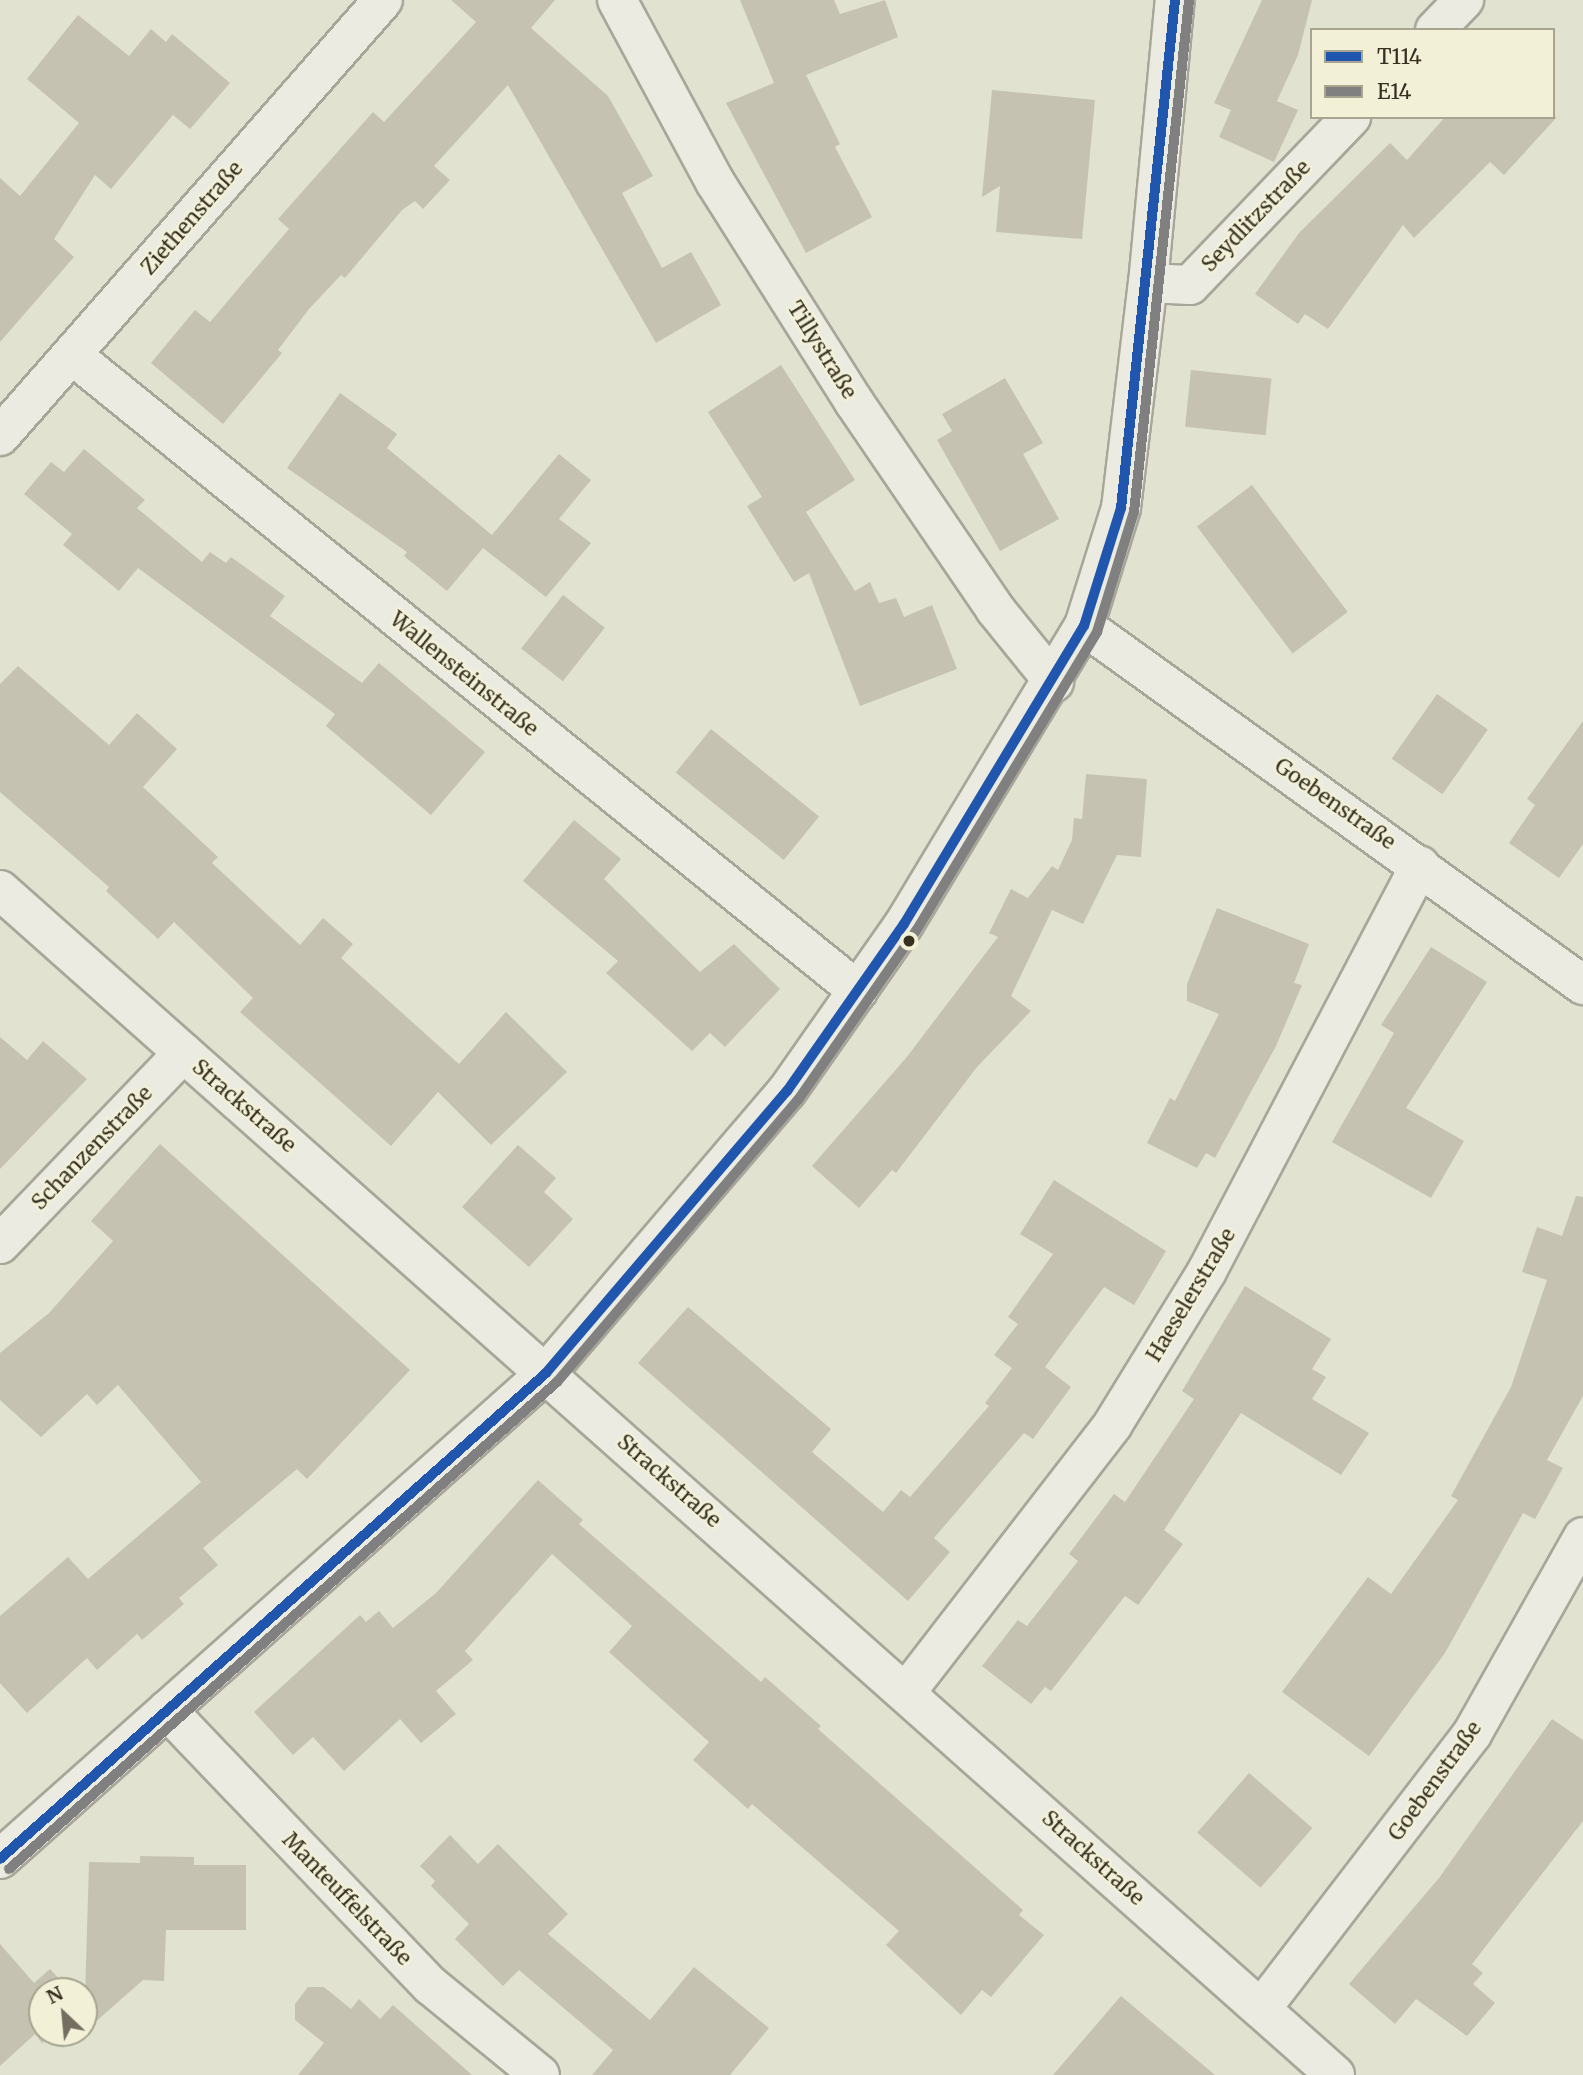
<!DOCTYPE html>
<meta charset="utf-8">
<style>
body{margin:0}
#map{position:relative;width:1583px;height:2075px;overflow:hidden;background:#e2e2d1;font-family:Merriweather,serif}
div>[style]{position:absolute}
.building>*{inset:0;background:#c6c2b2;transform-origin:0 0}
.roads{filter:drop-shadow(2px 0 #a8a699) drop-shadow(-2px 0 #a8a699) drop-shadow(0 2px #a8a699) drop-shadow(0 -2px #a8a699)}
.street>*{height:38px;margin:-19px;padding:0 19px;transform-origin:19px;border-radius:19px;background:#ebebe1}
.bus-1>*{height:10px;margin:-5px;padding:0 5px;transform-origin:5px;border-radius:5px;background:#2056ae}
.bus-2>*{height:10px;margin:-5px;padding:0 5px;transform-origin:5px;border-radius:5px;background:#808080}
.dots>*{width:19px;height:19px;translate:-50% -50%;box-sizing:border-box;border:4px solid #f2f1d8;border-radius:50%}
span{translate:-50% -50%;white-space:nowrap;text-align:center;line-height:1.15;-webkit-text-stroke:5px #f2f1d8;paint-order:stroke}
.street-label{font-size:21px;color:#373021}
.legend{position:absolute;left:1310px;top:28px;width:245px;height:91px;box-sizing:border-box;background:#f2f1d8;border:2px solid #a7a48f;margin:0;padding:9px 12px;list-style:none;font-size:21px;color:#373021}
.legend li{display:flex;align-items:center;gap:14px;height:35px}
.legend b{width:35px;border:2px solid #a7a48f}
.north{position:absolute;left:28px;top:1977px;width:70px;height:70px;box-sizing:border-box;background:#f2f1d8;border:2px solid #a7a48f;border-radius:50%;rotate:334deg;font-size:19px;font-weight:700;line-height:28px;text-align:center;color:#373021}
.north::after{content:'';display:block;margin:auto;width:24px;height:32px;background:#736e5f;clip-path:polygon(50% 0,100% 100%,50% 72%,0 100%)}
</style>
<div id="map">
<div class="building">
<div style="clip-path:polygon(451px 0,555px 0,531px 28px,608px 96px,653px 176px,622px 193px,662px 268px,691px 252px,721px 305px,656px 343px,508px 85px,434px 166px,450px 180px,423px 209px,415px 201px,402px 210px,345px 278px,341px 275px,309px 309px,278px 350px,282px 353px,223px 424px,151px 363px,195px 310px,210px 322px,289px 229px,278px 219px,373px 112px,384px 122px,476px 22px)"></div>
<div style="clip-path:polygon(740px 0,834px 0,840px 14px,885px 0,898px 37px,806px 75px,840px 144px,835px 147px,872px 217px,806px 253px,726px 103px,774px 83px)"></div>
<div style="clip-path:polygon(1262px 0,1312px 0,1298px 55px,1277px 101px,1298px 110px,1274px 162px,1219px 137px,1231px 110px,1214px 103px)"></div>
<div style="clip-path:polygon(78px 15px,129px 56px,151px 29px,166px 42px,172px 34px,230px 83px,190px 129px,173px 115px,111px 189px,95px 175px,54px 239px,74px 257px,0 342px,0 178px,20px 196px,79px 123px,27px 79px)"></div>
<div style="clip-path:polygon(992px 90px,1095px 100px,1082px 239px,996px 232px,1000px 186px,982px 197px)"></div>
<div style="clip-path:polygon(1445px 117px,1557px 117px,1504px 175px,1490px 162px,1414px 238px,1403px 225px,1328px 329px,1305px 314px,1298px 324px,1255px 294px,1299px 233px,1390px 143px,1407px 160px)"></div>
<div style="clip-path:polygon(781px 365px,855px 480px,806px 512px,855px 591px,870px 582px,879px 603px,896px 598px,904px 617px,932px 605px,957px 669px,860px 706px,809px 573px,794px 582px,766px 537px,747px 506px,762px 497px,708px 412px)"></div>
<div style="left:1191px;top:370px;width:81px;height:57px;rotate:6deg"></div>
<div style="clip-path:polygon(1005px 378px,1043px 443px,1023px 454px,1059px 519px,1000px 551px,937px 440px,952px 431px,942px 414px)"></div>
<div style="clip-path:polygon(340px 393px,397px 434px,387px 448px,492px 535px,559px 454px,591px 480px,559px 519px,591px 543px,546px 597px,483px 548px,447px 591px,404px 556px,407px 552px,287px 468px)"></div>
<div style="clip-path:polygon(84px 449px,145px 500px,137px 508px,202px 562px,210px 552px,226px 563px,231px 557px,285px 596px,270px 616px,362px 683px,379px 663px,485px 752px,431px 815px,326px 726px,335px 714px,138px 568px,119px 591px,63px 545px,72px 534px,24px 494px,51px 462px,64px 472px)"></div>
<div style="left:1252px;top:485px;width:159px;height:69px;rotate:53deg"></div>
<div style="left:563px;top:595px;width:53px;height:68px;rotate:38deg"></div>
<div style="clip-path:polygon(18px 666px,109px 745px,137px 713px,177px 749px,143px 787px,218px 857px,212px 863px,300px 945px,323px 918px,353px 944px,341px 958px,459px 1064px,506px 1012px,567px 1072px,491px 1145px,438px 1092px,391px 1146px,240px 1012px,253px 998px,174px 922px,158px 939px,106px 891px,109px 887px,0 792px,0 684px)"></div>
<div style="left:1437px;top:694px;width:62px;height:79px;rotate:35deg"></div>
<div style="clip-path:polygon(1583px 721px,1583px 844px,1559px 878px,1509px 843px,1535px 805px,1527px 799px)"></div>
<div style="left:711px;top:729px;width:139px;height:56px;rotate:39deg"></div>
<div style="clip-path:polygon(1086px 774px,1147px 779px,1141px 857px,1117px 855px,1083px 924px,1052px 910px,1011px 996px,1031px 1011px,977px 1067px,896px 1173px,892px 1170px,859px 1208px,812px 1166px,906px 1058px,998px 937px,989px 933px,1011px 889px,1028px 898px,1052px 866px,1058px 870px,1072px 840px,1074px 818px,1082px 819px)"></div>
<div style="clip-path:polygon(574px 820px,621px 859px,604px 879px,700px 972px,734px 944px,780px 989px,725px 1047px,710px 1033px,692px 1051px,606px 973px,618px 961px,523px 881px)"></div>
<div style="clip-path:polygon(1217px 908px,1309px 944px,1294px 983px,1302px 985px,1276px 1046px,1215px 1158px,1206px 1153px,1197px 1168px,1147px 1143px,1170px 1098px,1175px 1101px,1219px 1014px,1187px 1001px,1187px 984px)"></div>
<div style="clip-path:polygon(1431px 947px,1487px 982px,1406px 1108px,1464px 1141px,1431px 1198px,1332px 1142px,1394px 1033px,1381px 1025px)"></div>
<div style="clip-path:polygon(0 1037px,27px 1060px,43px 1041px,87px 1079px,0 1169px)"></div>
<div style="clip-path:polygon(160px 1144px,410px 1370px,307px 1479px,297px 1469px,203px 1548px,218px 1565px,179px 1598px,184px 1604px,142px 1640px,137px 1634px,97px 1670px,87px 1658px,27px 1713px,0 1683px,0 1616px,68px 1557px,88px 1579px,201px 1482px,118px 1385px,97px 1405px,87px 1394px,41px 1437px,0 1400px,0 1353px,49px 1313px,113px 1241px,91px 1221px)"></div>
<div style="clip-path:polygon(518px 1145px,556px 1178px,544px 1192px,573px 1219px,529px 1267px,462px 1207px)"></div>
<div style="clip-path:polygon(1054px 1180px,1166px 1251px,1134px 1305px,1104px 1287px,1045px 1367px,1071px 1387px,1033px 1439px,1024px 1433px,934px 1538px,950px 1552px,908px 1601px,638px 1363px,688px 1307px,831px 1429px,812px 1452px,883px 1512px,901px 1490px,910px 1497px,989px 1406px,985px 1403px,1012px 1368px,994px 1355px,1018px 1324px,1008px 1317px,1053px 1254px,1020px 1234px)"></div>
<div style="clip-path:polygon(1576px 1196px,1583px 1197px,1583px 1396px,1547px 1460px,1563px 1468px,1535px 1519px,1523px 1513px,1445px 1653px,1369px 1756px,1282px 1692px,1368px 1577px,1391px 1594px,1458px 1500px,1451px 1496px,1511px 1387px,1547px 1280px,1522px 1272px,1537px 1227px,1562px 1236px)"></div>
<div style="clip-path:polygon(1245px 1286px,1331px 1339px,1312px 1369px,1326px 1377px,1312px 1399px,1369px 1433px,1341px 1475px,1241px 1413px,1164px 1530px,1183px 1544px,1138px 1605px,1125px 1596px,1051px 1691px,1045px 1687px,1031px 1704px,982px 1666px,1018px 1620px,1027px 1626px,1078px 1561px,1069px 1554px,1114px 1494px,1125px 1502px,1194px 1399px,1182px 1391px)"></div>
<div style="clip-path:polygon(538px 1480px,583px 1520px,579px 1524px,761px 1682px,765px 1677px,821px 1726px,818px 1729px,1023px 1910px,1019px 1915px,1044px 1935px,991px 1997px,982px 1990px,961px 2015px,886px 1945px,899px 1931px,752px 1804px,748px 1809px,693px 1760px,709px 1742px,609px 1652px,632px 1626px,552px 1554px,465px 1651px,473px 1660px,436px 1691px,456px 1714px,421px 1743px,400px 1719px,344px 1771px,313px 1737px,293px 1755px,254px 1712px,360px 1615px,366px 1622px,379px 1611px,393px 1628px,436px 1593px)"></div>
<div style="clip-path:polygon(1552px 1719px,1583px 1740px,1583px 1821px,1472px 1964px,1483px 1973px,1473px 1984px,1495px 2003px,1467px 2036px,1416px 1999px,1395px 2024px,1349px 1984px,1439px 1878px)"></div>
<div style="left:1249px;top:1773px;width:84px;height:79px;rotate:41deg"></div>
<div style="clip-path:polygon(450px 1835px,478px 1864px,498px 1844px,568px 1914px,548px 1934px,650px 2020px,694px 1967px,769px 2028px,730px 2075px,592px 2075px,613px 2050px,519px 1970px,503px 1986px,455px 1939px,469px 1924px,431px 1886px,435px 1881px,420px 1866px)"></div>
<div style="clip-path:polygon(140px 1856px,194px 1857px,194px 1865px,246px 1865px,246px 1930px,166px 1930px,164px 1981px,143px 1980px,84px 2032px,89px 1862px,140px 1863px)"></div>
<div style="clip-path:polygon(0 1944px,34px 1983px,50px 1969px,70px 1991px,42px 1991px,42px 2033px,54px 2033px,42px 2043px,35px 2034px,0 2066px)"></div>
<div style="clip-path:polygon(308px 1987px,324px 1987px,351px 2009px,359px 1999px,380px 2019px,393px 2005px,472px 2075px,298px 2075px,324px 2043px,295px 2020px,295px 2004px)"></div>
<div style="clip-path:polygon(1121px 1996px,1215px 2075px,1053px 2075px)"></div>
</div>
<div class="roads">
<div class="street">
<div style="left:617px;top:0;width:207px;rotate:61.7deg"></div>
<div style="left:715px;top:182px;width:260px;rotate:57.7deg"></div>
<div style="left:854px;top:402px;width:250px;rotate:55.7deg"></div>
<div style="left:995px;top:609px;width:94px;rotate:51.1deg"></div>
<div style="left:1435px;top:30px;width:42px;rotate:-46deg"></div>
<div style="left:1148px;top:283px;width:42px;rotate:2.7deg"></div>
<div style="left:1190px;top:285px;width:233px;rotate:-46.2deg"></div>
<div style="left:72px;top:355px;width:1011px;rotate:38.98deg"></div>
<div style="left:0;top:436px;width:580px;rotate:-48.7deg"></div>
<div style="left:1084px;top:626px;width:615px;rotate:35.73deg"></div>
<div style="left:0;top:890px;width:1785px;rotate:41.59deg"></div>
<div style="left:0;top:1244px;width:265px;rotate:-46.2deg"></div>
<div style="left:907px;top:1691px;width:337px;rotate:-52.3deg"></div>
<div style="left:1113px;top:1424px;width:180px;rotate:-58.4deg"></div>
<div style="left:1207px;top:1271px;width:458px;rotate:-62.3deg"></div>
<div style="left:167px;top:1710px;width:381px;rotate:46.3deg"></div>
<div style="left:430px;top:1985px;width:142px;rotate:39.3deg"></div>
<div style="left:0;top:1859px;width:731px;rotate:-41.67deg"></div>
<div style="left:546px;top:1373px;width:371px;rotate:-49.5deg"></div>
<div style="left:787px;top:1091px;width:204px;rotate:-55deg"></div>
<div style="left:904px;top:924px;width:348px;rotate:-58.9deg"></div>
<div style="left:1084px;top:626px;width:124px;rotate:-72.6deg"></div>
<div style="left:1121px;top:508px;width:227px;rotate:-83.2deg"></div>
<div style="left:1148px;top:283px;width:284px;rotate:-84.6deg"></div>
<div style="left:1261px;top:2009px;width:347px;rotate:-52.5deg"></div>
<div style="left:1472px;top:1734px;width:226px;rotate:-60.6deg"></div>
</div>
</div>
<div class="bus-1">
<div style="left:0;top:1859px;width:731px;rotate:-41.67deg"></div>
<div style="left:546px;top:1373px;width:371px;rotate:-49.5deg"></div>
<div style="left:787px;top:1091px;width:204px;rotate:-55deg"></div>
<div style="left:904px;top:924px;width:348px;rotate:-58.9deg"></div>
<div style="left:1084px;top:626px;width:124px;rotate:-72.6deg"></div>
<div style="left:1121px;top:508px;width:511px;rotate:-83.93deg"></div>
</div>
<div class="bus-2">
<div style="left:9px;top:1869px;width:733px;rotate:-41.63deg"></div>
<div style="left:557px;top:1382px;width:371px;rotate:-49.5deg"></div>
<div style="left:798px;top:1100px;width:206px;rotate:-55.1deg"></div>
<div style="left:916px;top:931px;width:350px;rotate:-58.8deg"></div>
<div style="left:1097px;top:632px;width:126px;rotate:-72.9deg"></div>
<div style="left:1134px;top:512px;width:514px;rotate:-83.86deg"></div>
</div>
<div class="dots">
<div style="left:909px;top:941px;background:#373021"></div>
</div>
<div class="street-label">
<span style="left:1256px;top:216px;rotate:-46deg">Seydlitzstraße</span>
<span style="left:192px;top:218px;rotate:-49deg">Ziethenstraße</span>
<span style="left:822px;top:350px;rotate:58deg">Tillystraße</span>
<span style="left:464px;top:674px;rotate:39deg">Wallensteinstraße</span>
<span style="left:1335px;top:804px;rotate:35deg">Goebenstraße</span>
<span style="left:244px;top:1106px;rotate:41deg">Strackstraße</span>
<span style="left:92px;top:1148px;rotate:-46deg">Schanzenstraße</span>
<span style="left:1191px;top:1295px;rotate:-59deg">Haeselerstraße</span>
<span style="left:669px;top:1481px;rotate:41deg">Strackstraße</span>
<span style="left:1435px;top:1781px;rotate:-54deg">Goebenstraße</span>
<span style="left:1093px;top:1858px;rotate:42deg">Strackstraße</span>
<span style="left:347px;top:1899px;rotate:46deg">Manteuffelstraße</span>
</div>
<ul class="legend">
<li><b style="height:9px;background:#2056ae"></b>T114</li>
<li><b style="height:9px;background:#808080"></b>E14</li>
</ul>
<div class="north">N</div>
</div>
